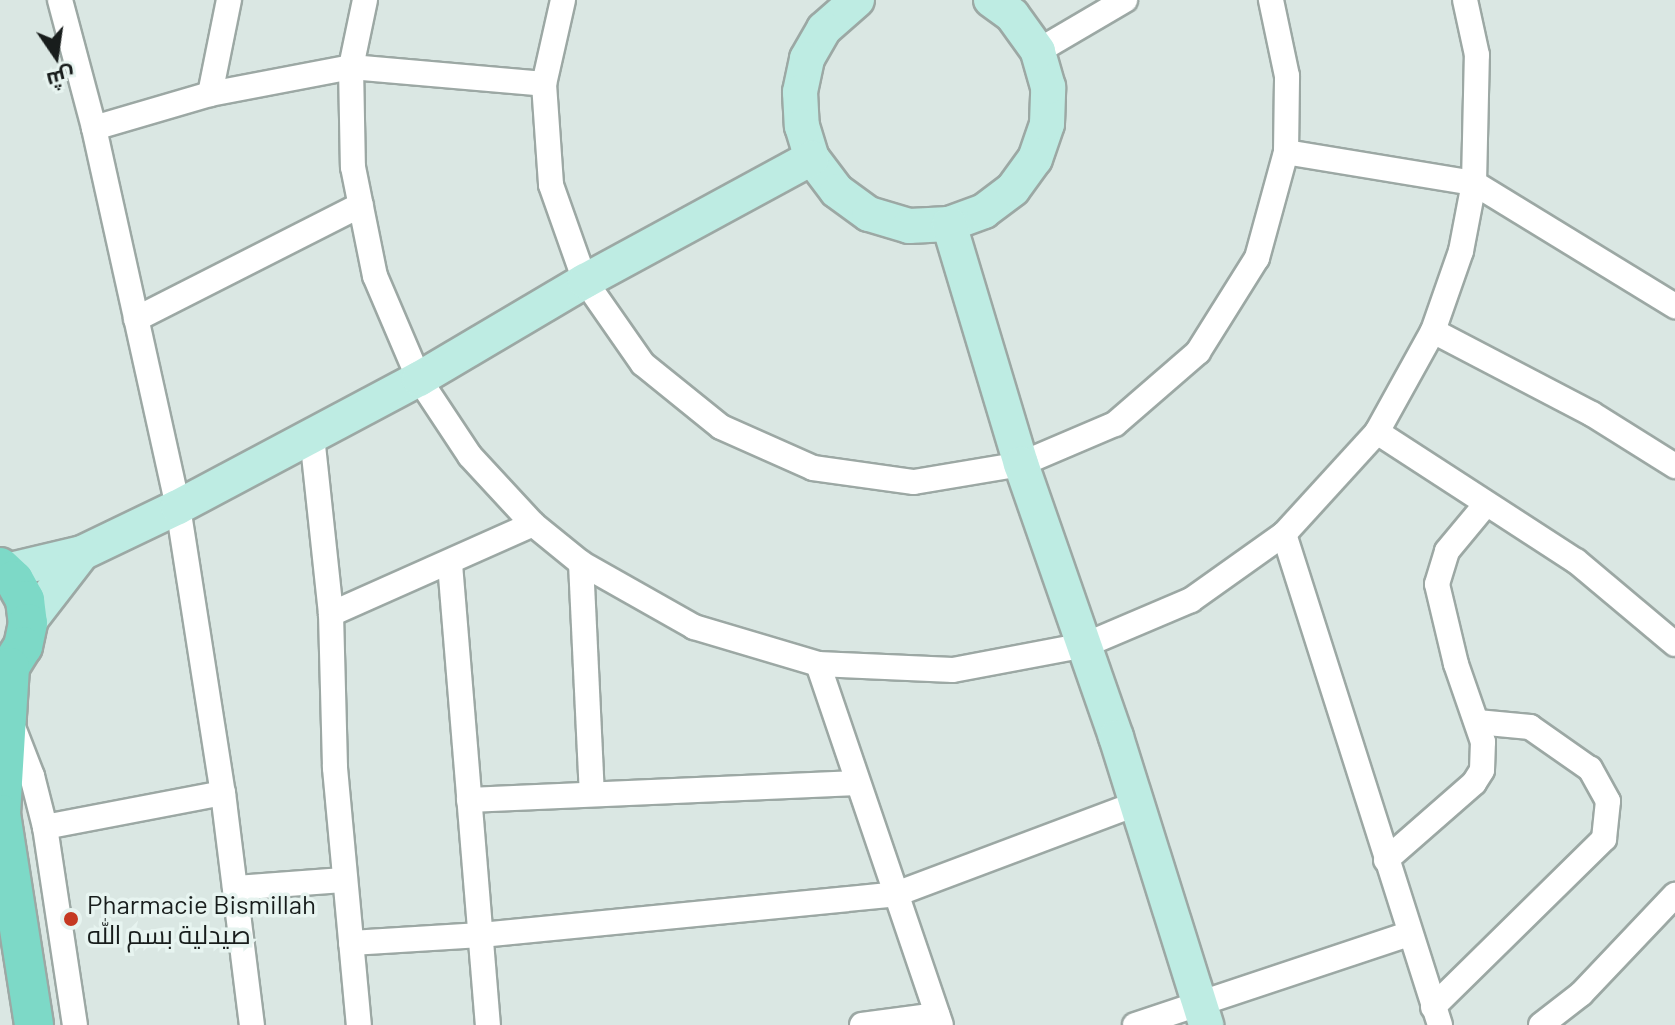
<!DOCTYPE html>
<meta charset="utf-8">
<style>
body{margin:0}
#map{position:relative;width:1675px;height:1025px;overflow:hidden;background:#dae7e3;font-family:Barlow,Cairo,sans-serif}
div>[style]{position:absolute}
.roads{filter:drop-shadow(2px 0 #9ca8a4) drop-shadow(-2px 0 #9ca8a4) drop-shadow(0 2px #9ca8a4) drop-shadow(0 -2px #9ca8a4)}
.street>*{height:24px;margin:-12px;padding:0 12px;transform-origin:12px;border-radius:12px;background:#fff}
.secondary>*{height:34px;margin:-17px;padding:0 17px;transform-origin:17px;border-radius:17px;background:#beece3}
.primary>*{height:38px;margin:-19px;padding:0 19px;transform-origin:19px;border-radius:19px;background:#7dd9c7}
.dots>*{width:22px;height:22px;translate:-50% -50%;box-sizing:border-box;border:4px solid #e7f4f0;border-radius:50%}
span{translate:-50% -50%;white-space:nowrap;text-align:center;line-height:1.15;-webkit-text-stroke:7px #e7f4f0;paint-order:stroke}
.poi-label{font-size:26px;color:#181d1c}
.left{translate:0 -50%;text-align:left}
.north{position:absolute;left:16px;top:16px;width:80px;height:80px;-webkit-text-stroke:6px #e7f4f0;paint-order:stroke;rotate:167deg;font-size:22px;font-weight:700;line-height:32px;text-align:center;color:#181d1c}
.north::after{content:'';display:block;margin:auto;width:28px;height:36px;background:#181d1c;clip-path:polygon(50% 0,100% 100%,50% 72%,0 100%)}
</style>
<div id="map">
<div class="roads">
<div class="street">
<div style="left:60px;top:0;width:132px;rotate:75.1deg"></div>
<div style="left:94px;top:128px;width:388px;rotate:77.5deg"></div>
<div style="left:178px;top:507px;width:290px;rotate:81.1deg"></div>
<div style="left:365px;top:0;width:68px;rotate:101.8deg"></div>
<div style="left:351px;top:67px;width:100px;rotate:88.9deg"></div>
<div style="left:353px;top:167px;width:111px;rotate:78.6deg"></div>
<div style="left:375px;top:276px;width:112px;rotate:66.9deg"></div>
<div style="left:419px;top:379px;width:92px;rotate:56.5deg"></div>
<div style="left:470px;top:456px;width:93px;rotate:47.2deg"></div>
<div style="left:533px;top:524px;width:62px;rotate:39.1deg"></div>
<div style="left:581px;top:563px;width:130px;rotate:29.5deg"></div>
<div style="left:694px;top:627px;width:129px;rotate:16.6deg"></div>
<div style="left:818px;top:664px;width:135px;rotate:2.5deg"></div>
<div style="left:953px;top:670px;width:134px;rotate:-10.7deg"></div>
<div style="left:1085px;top:645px;width:115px;rotate:-23deg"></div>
<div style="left:1191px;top:600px;width:114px;rotate:-35.4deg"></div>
<div style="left:1284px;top:534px;width:138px;rotate:-47.6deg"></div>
<div style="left:1377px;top:432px;width:115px;rotate:-61deg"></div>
<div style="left:1433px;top:331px;width:85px;rotate:-70.7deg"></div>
<div style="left:1461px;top:251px;width:69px;rotate:-79.2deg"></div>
<div style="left:1474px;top:183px;width:128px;rotate:-88.7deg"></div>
<div style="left:1477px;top:55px;width:56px;rotate:-102.3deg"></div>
<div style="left:563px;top:0;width:86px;rotate:102.7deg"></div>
<div style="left:544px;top:84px;width:101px;rotate:86deg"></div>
<div style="left:551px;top:185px;width:102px;rotate:70.5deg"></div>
<div style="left:585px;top:281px;width:101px;rotate:55.1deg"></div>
<div style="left:643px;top:364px;width:100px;rotate:38.9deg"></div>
<div style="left:721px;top:427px;width:101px;rotate:24deg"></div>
<div style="left:813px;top:468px;width:102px;rotate:7.9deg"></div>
<div style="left:914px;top:482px;width:109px;rotate:-9.5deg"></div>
<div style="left:1021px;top:464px;width:102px;rotate:-23.1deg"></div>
<div style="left:1115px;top:424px;width:110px;rotate:-40.9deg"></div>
<div style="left:1198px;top:352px;width:111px;rotate:-57.9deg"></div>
<div style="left:1257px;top:258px;width:110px;rotate:-74.7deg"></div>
<div style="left:1286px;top:152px;width:76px;rotate:-89.2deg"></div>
<div style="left:1287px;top:76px;width:78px;rotate:-101.9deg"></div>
<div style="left:1038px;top:51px;width:101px;rotate:-30.4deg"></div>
<div style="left:210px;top:94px;width:96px;rotate:-78.6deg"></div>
<div style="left:94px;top:128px;width:121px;rotate:-16.3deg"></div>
<div style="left:210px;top:94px;width:144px;rotate:-10.8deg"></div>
<div style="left:351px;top:67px;width:194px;rotate:5deg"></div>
<div style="left:1286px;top:152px;width:191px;rotate:9.4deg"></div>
<div style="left:1474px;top:183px;width:236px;rotate:31.5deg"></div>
<div style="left:136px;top:319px;width:252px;rotate:-26.9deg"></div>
<div style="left:1433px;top:331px;width:179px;rotate:27.6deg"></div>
<div style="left:1592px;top:414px;width:98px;rotate:32.1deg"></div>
<div style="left:1377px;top:432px;width:237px;rotate:33deg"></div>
<div style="left:1576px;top:561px;width:129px;rotate:40deg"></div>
<div style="left:312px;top:436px;width:179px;rotate:83.9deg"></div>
<div style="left:331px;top:614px;width:154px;rotate:88.5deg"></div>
<div style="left:335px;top:768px;width:258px;rotate:84.7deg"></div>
<div style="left:1284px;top:534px;width:515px;rotate:72.37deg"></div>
<div style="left:581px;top:563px;width:230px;rotate:87.3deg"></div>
<div style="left:450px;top:564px;width:463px;rotate:85.3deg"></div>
<div style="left:331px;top:614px;width:221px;rotate:-24deg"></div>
<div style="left:818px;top:664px;width:381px;rotate:71.2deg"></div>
<div style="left:13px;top:727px;width:53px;rotate:68.8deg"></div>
<div style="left:32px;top:776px;width:53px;rotate:75.7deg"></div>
<div style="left:45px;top:827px;width:200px;rotate:81.4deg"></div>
<div style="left:469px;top:800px;width:388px;rotate:-2.5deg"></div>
<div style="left:45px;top:827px;width:181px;rotate:-10.8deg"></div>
<div style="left:223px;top:793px;width:234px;rotate:82.9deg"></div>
<div style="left:1386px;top:860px;width:117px;rotate:-41.2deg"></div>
<div style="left:1474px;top:783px;width:15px;rotate:-58deg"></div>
<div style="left:1482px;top:770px;width:28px;rotate:-88deg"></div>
<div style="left:1483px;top:742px;width:83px;rotate:-109.1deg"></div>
<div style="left:1456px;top:664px;width:82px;rotate:-103.4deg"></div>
<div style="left:1437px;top:584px;width:34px;rotate:-73deg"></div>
<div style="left:1447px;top:551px;width:61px;rotate:-50.3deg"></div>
<div style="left:235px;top:888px;width:110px;rotate:-4.2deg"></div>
<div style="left:351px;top:943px;width:130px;rotate:-3.5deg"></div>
<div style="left:481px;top:935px;width:417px;rotate:-5.6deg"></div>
<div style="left:896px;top:894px;width:256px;rotate:-20.6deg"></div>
<div style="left:1433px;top:1007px;width:240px;rotate:-44.5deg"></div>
<div style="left:1604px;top:839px;width:38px;rotate:-84deg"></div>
<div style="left:1608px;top:801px;width:37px;rotate:-119deg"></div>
<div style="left:1590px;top:769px;width:73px;rotate:-145deg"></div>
<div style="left:1530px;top:727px;width:53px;rotate:-174.6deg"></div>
<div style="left:862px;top:1025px;width:76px;rotate:-7.6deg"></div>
<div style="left:1135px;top:1025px;width:289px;rotate:-18.4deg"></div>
<div style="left:1541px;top:1025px;width:51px;rotate:-37.8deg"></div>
<div style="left:1581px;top:994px;width:137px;rotate:-46.5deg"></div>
</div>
<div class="secondary">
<div style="left:857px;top:0;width:44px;rotate:138.7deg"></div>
<div style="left:824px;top:29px;width:34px;rotate:120deg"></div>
<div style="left:807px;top:59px;width:34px;rotate:102deg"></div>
<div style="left:800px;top:92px;width:34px;rotate:87deg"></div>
<div style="left:802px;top:126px;width:34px;rotate:73deg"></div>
<div style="left:812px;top:158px;width:41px;rotate:52.9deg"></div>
<div style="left:837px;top:191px;width:39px;rotate:36deg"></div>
<div style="left:869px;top:214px;width:42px;rotate:16.7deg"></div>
<div style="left:909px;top:226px;width:40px;rotate:-2.9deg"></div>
<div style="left:949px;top:224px;width:37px;rotate:-20deg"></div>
<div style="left:984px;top:211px;width:36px;rotate:-37deg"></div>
<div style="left:1013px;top:189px;width:37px;rotate:-54deg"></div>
<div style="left:1035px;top:159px;width:37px;rotate:-71deg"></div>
<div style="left:1047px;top:124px;width:37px;rotate:-88deg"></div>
<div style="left:1048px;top:87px;width:37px;rotate:-106deg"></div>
<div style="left:1038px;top:51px;width:44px;rotate:-125.8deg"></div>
<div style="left:1012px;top:15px;width:26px;rotate:-144deg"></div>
<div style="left:949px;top:224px;width:251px;rotate:73.3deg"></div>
<div style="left:1021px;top:464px;width:289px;rotate:70.8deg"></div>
<div style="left:1116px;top:737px;width:302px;rotate:72.6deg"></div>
<div style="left:6px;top:571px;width:78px;rotate:-13.3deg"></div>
<div style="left:82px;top:553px;width:106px;rotate:-25.6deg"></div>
<div style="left:178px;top:507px;width:273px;rotate:-28deg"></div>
<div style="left:419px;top:379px;width:193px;rotate:-30.6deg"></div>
<div style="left:585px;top:281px;width:258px;rotate:-28.5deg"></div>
<div style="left:28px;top:623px;width:88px;rotate:-52.4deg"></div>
</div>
<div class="primary">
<div style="left:0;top:567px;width:19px;rotate:43deg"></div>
<div style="left:14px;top:580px;width:23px;rotate:61deg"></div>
<div style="left:25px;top:600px;width:23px;rotate:83deg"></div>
<div style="left:28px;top:623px;width:24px;rotate:102deg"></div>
<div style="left:23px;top:646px;width:25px;rotate:122deg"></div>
<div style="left:10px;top:667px;width:12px;rotate:149deg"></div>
<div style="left:10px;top:667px;width:147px;rotate:93.5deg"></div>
<div style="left:1px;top:814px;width:214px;rotate:81.1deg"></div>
</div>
</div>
<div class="dots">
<div style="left:71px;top:919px;background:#c53922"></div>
</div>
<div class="poi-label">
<span class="left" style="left:87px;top:919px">Pharmacie Bismillah<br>صيدلية بسم الله</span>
</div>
<div class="north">ش</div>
</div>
